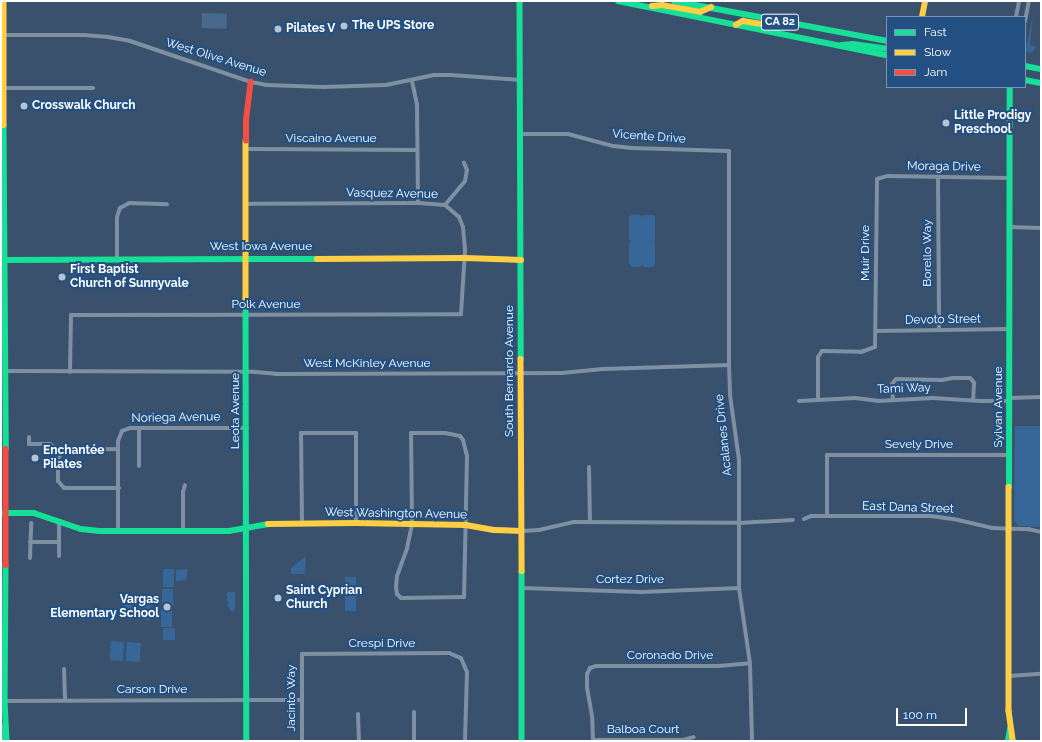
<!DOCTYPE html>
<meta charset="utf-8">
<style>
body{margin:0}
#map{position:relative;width:1042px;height:742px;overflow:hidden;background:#39516c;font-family:Raleway,sans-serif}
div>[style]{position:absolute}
.green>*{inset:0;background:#376799;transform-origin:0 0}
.water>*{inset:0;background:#49698c;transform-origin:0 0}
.street>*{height:4px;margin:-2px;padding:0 2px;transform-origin:2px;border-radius:2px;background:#7f90a2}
.fast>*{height:5.5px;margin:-2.75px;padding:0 2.75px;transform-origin:2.75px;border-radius:2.75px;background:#16e098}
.slow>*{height:5.5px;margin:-2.75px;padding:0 2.75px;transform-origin:2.75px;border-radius:2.75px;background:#ffcf43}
.jam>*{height:5.5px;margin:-2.75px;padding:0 2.75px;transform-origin:2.75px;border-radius:2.75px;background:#f24e42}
.dots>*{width:11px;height:11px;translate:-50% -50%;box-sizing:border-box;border:2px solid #235082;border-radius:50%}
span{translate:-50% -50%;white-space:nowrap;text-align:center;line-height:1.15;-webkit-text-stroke:4px #235082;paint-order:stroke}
.shield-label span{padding:1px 3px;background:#235082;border:1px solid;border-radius:3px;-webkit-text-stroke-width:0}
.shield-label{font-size:11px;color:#fff;font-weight:700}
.poi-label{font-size:12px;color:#fff;font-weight:700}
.left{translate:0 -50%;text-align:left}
.right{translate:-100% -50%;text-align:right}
.street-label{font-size:12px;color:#fff}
.frame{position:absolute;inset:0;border:2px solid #fff;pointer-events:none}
.legend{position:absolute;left:886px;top:16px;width:140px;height:72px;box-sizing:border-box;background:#235082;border:1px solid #7b96b4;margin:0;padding:5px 7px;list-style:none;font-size:12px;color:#fff}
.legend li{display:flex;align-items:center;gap:8px;height:20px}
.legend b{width:20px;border:1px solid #7b96b4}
.scale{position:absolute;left:896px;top:708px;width:71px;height:18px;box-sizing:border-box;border:2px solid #fff;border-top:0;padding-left:5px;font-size:12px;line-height:14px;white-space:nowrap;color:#fff;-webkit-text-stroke:3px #235082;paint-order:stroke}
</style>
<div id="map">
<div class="green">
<div style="clip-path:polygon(1033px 14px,1030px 45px,1036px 47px,1032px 52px,1028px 53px,1026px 50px)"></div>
<div style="clip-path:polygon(631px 215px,640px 215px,642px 217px,644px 215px,653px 215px,655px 217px,655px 239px,654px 241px,655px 243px,655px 265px,653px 267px,644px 267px,642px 265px,640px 267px,632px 267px,629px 264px,629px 244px,631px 241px,629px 239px,629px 217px)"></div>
<div style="clip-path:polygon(1015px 426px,1041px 426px,1041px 527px,1019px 526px,1014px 521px)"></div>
<div style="clip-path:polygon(306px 556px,305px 574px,291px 574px,291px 568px)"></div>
<div style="left:163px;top:569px;width:11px;height:18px"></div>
<div style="clip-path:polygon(187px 569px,187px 580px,176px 581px,176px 570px)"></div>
<div style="left:345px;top:577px;width:11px;height:34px"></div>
<div style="left:162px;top:589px;width:11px;height:18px"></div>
<div style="clip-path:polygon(228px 592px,235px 592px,235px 609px,232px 612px,227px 605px,229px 603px,226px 600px,228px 598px,226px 594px)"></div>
<div style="left:123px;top:599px;width:12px;height:18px;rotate:5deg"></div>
<div style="left:139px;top:601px;width:12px;height:18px;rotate:5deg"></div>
<div style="left:161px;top:609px;width:11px;height:18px"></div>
<div style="left:163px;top:628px;width:12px;height:12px"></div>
<div style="left:111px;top:641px;width:13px;height:19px;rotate:4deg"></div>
<div style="left:127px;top:642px;width:14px;height:19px;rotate:4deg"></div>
</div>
<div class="water">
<div style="left:202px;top:13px;width:25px;height:15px;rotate:2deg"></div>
</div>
<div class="street">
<div style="left:1016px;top:17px;width:16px;rotate:-79deg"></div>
<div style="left:1025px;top:21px;width:20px;rotate:-79deg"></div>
<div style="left:1px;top:35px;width:83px"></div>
<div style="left:84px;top:35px;width:24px;rotate:5deg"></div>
<div style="left:108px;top:37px;width:22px;rotate:10deg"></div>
<div style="left:130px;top:41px;width:128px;rotate:18.7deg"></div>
<div style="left:251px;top:82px;width:16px;rotate:11deg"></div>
<div style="left:267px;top:85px;width:56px;rotate:2deg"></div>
<div style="left:323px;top:87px;width:63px;rotate:-1.8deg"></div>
<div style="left:386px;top:85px;width:49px;rotate:-11.8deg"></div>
<div style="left:434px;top:75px;width:17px"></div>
<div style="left:451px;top:75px;width:70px;rotate:4.1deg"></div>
<div style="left:412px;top:81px;width:25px;rotate:78deg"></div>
<div style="left:417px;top:105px;width:98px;rotate:89.4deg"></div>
<div style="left:5px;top:88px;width:88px"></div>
<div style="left:521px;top:134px;width:47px"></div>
<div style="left:568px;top:134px;width:47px;rotate:14.9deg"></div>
<div style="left:613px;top:146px;width:19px;rotate:6deg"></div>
<div style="left:632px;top:148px;width:97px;rotate:1.8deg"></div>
<div style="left:729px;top:151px;width:214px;rotate:90deg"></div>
<div style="left:729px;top:365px;width:30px;rotate:88deg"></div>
<div style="left:730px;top:395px;width:66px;rotate:82.1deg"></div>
<div style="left:739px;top:460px;width:128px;rotate:90deg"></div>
<div style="left:739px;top:588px;width:76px;rotate:81.7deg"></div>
<div style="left:750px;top:663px;width:78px;rotate:88.5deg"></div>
<div style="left:246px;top:149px;width:170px;rotate:0.3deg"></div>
<div style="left:938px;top:176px;width:154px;rotate:89.6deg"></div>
<div style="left:445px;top:205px;width:31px;rotate:-50deg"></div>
<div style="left:465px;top:181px;width:11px;rotate:-80deg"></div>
<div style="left:467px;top:170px;width:8px;rotate:-113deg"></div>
<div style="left:1009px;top:227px;width:32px;rotate:2deg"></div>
<div style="left:117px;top:259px;width:42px;rotate:-90deg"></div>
<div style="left:117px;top:217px;width:9px;rotate:-72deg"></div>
<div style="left:120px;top:208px;width:10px;rotate:-29deg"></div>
<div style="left:129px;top:203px;width:38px;rotate:2deg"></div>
<div style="left:876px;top:331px;width:134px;rotate:-0.9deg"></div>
<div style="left:5px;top:371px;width:250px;rotate:0.2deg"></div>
<div style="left:255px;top:372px;width:21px;rotate:5deg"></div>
<div style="left:276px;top:374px;width:286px;rotate:-0.2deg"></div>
<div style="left:562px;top:373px;width:41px;rotate:-5.6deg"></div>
<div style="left:603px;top:369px;width:126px;rotate:-1.8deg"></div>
<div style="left:70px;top:372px;width:57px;rotate:-89deg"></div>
<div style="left:71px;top:315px;width:390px;rotate:-0.1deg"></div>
<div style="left:461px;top:314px;width:64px;rotate:-86.4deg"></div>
<div style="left:465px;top:250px;width:23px;rotate:-95deg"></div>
<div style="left:463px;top:227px;width:11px;rotate:-112deg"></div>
<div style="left:459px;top:217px;width:18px;rotate:-139deg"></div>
<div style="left:445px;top:205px;width:27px;rotate:-176deg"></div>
<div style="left:418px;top:203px;width:172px;rotate:179.7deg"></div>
<div style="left:1010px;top:398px;width:31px;rotate:-2deg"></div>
<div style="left:818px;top:400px;width:43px;rotate:-90deg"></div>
<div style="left:818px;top:357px;width:7px;rotate:-56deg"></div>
<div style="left:822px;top:351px;width:39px;rotate:1deg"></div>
<div style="left:861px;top:352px;width:15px;rotate:-20deg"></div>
<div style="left:875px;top:347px;width:168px;rotate:-89.3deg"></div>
<div style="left:877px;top:179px;width:10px;rotate:-17deg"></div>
<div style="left:887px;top:176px;width:121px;rotate:0.9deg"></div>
<div style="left:893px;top:400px;width:16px;rotate:-94deg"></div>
<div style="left:892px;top:384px;width:6px;rotate:-51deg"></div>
<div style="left:896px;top:379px;width:46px;rotate:1.2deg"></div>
<div style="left:942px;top:380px;width:11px;rotate:-10deg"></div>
<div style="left:953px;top:378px;width:17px"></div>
<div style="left:970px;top:378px;width:3px;rotate:45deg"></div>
<div style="left:972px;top:380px;width:4px;rotate:56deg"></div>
<div style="left:974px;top:383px;width:17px;rotate:93deg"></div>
<div style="left:799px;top:401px;width:56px;rotate:-3.1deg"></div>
<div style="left:855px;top:398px;width:23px;rotate:7deg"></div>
<div style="left:878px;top:401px;width:55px;rotate:-3.1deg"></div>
<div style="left:933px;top:398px;width:47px;rotate:3.7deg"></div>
<div style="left:980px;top:401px;width:30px"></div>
<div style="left:139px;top:428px;width:38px;rotate:90deg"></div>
<div style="left:411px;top:433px;width:34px"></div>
<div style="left:445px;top:433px;width:15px;rotate:11deg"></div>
<div style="left:460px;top:436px;width:5px;rotate:53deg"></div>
<div style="left:463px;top:440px;width:16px;rotate:76deg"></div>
<div style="left:467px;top:456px;width:141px;rotate:91.2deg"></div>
<div style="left:464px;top:597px;width:63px;rotate:179.1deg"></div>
<div style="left:401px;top:598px;width:6px;rotate:-135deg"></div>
<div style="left:397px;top:594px;width:7px;rotate:-98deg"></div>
<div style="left:396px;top:587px;width:11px;rotate:-85deg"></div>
<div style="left:397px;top:576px;width:30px;rotate:-70deg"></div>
<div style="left:407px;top:548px;width:25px;rotate:-78deg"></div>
<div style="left:412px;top:524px;width:91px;rotate:-90.6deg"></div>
<div style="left:29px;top:437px;width:7px;rotate:90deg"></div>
<div style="left:29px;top:444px;width:21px"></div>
<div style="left:50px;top:444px;width:14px;rotate:39deg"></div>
<div style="left:118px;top:449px;width:51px;rotate:178.9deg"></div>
<div style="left:67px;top:450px;width:7px;rotate:153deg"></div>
<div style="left:61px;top:453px;width:7px;rotate:117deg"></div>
<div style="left:58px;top:459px;width:22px;rotate:90deg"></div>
<div style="left:58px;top:481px;width:9px;rotate:49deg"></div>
<div style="left:64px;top:488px;width:55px"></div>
<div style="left:589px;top:467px;width:55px;rotate:89deg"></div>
<div style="left:827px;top:516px;width:61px;rotate:-90deg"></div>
<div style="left:827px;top:455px;width:183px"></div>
<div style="left:804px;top:519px;width:8px;rotate:-23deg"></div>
<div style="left:811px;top:516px;width:120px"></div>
<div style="left:931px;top:516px;width:27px;rotate:8deg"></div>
<div style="left:958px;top:520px;width:35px;rotate:13deg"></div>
<div style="left:992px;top:528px;width:36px;rotate:2deg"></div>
<div style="left:1028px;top:529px;width:13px;rotate:13deg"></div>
<div style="left:302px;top:524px;width:91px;rotate:-90.6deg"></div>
<div style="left:301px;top:433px;width:55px"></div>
<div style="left:356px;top:433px;width:90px;rotate:90deg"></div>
<div style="left:118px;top:531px;width:90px;rotate:-90deg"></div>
<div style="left:118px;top:441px;width:11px;rotate:-68deg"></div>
<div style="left:122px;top:431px;width:9px;rotate:-21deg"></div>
<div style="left:130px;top:428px;width:117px"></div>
<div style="left:183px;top:531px;width:39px;rotate:-90deg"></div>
<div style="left:183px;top:492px;width:7px;rotate:-74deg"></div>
<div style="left:521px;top:531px;width:18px;rotate:-3deg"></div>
<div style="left:539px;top:530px;width:35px;rotate:-13deg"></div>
<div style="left:573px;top:522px;width:166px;rotate:0.3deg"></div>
<div style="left:739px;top:523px;width:54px;rotate:-3.2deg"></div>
<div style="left:30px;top:542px;width:29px"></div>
<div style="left:59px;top:556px;width:35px;rotate:-90deg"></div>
<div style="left:30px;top:558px;width:35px;rotate:-88deg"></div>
<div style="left:522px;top:588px;width:119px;rotate:1.9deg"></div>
<div style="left:641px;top:592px;width:98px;rotate:-2.3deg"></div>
<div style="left:64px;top:669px;width:31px;rotate:88deg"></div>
<div style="left:1009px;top:676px;width:32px;rotate:-4deg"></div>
<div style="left:1px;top:701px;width:301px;rotate:-0.2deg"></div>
<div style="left:414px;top:712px;width:29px;rotate:90deg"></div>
<div style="left:358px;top:714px;width:27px;rotate:88deg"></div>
<div style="left:593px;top:740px;width:90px"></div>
<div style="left:683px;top:740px;width:11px;rotate:-15deg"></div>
<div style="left:302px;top:741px;width:87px;rotate:-90deg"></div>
<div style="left:302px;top:654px;width:147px;rotate:-0.4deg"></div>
<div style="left:449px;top:653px;width:13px;rotate:23deg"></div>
<div style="left:461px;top:658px;width:15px;rotate:67deg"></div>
<div style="left:467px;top:672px;width:69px;rotate:91.7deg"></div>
<div style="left:593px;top:741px;width:25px;rotate:-92deg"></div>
<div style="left:592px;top:716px;width:28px;rotate:-100deg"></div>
<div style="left:587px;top:688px;width:14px;rotate:-90deg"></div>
<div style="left:587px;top:674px;width:7px;rotate:-63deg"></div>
<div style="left:590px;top:668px;width:6px;rotate:-18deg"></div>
<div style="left:596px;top:666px;width:122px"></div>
<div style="left:718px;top:666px;width:32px;rotate:-5deg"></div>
</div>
<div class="fast">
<div style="left:520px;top:1px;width:358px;rotate:89.8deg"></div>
<div style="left:618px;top:1px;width:274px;rotate:11.4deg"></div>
<div style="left:674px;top:1px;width:217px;rotate:10.6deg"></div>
<div style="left:842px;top:45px;width:11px;rotate:-5deg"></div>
<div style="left:853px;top:44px;width:34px;rotate:8deg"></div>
<div style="left:1025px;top:66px;width:16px;rotate:11deg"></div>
<div style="left:1025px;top:80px;width:16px;rotate:11deg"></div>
<div style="left:4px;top:125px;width:324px;rotate:89.6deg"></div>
<div style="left:1px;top:260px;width:316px;rotate:-0.2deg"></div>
<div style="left:246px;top:299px;width:442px;rotate:89.9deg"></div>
<div style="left:1009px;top:487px;width:400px;rotate:-89.9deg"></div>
<div style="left:1px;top:513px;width:33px"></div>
<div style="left:34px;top:513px;width:50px;rotate:18.8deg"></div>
<div style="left:81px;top:529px;width:18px;rotate:6deg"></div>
<div style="left:99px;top:531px;width:130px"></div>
<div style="left:229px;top:531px;width:40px;rotate:-10deg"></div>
<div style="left:6px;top:565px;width:136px;rotate:90.4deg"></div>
<div style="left:5px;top:701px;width:40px;rotate:87.1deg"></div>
<div style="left:522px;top:571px;width:170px;rotate:90deg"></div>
<div style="left:2px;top:741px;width:14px;rotate:-86deg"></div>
<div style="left:1008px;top:741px;width:12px;rotate:-81deg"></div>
</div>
<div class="slow">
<div style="left:4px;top:1px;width:124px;rotate:90deg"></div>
<div style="left:652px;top:6px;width:10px;rotate:-6deg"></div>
<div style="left:662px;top:5px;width:39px;rotate:10deg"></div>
<div style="left:700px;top:12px;width:12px;rotate:-24deg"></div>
<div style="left:922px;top:17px;width:16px;rotate:-79deg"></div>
<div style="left:736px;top:25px;width:8px;rotate:-30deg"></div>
<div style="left:743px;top:21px;width:26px;rotate:9deg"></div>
<div style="left:769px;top:25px;width:8px;rotate:-30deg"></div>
<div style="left:246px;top:141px;width:158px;rotate:90deg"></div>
<div style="left:317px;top:259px;width:147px;rotate:-0.4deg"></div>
<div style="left:464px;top:258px;width:57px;rotate:2deg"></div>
<div style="left:521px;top:359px;width:212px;rotate:89.7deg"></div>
<div style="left:1009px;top:487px;width:224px;rotate:90deg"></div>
<div style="left:1009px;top:711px;width:30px;rotate:82deg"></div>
<div style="left:268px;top:524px;width:88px;rotate:-0.7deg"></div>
<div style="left:356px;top:523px;width:110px;rotate:1deg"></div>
<div style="left:466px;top:525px;width:28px;rotate:10deg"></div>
<div style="left:494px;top:530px;width:27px;rotate:2deg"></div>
</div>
<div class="jam">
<div style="left:246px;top:141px;width:21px;rotate:-90deg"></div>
<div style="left:246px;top:120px;width:38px;rotate:-83deg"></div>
<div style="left:6px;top:449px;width:116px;rotate:90deg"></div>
</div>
<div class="dots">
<div style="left:344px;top:26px;background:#bac2cc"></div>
<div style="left:278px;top:29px;background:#bac2cc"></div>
<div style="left:24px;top:106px;background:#bac2cc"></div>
<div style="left:946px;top:123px;background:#bac2cc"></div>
<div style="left:62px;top:277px;background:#bac2cc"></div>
<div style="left:35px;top:458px;background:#bac2cc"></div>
<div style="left:278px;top:598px;background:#bac2cc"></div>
<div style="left:167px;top:607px;background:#bac2cc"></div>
</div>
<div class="shield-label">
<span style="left:780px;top:22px">CA 82</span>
</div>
<div class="poi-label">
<span class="left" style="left:352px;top:26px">The UPS Store</span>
<span class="left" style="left:286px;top:29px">Pilates V</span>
<span class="left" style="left:32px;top:106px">Crosswalk Church</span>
<span class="left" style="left:954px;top:123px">Little Prodigy<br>Preschool</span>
<span class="left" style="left:70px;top:277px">First Baptist<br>Church of Sunnyvale</span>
<span class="left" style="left:43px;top:458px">Enchantée<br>Pilates</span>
<span class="left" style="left:286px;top:598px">Saint Cyprian<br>Church</span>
<span class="right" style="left:159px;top:607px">Vargas<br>Elementary School</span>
</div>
<div class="street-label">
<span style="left:216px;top:58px;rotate:17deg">West Olive Avenue</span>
<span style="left:649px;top:137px;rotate:4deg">Vicente Drive</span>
<span style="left:331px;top:139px">Viscaino Avenue</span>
<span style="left:944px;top:167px;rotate:1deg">Moraga Drive</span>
<span style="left:392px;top:194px;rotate:1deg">Vasquez Avenue</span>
<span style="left:261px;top:247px">West Iowa Avenue</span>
<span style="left:866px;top:253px;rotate:-90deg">Muir Drive</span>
<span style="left:928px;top:253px;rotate:-90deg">Borello Way</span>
<span style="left:266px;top:305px">Polk Avenue</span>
<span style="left:943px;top:320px;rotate:-1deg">Devoto Street</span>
<span style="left:367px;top:364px">West McKinley Avenue</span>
<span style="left:510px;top:371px;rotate:-90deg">South Bernardo Avenue</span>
<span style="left:904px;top:389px;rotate:-2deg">Tami Way</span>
<span style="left:999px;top:407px;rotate:-90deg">Sylvan Avenue</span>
<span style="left:236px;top:411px;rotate:-90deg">Leota Avenue</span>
<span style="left:176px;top:418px;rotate:-1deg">Noriega Avenue</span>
<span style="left:724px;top:435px;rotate:-96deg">Acalanes Drive</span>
<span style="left:919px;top:445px">Sevely Drive</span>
<span style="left:908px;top:508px;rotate:2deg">East Dana Street</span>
<span style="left:396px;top:514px;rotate:1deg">West Washington Avenue</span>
<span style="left:630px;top:580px">Cortez Drive</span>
<span style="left:382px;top:644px">Crespi Drive</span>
<span style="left:670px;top:656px">Coronado Drive</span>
<span style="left:152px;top:690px">Carson Drive</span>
<span style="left:292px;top:698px;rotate:-90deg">Jacinto Way</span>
<span style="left:643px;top:730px">Balboa Court</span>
</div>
<div class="frame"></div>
<ul class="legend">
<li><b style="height:5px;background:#16e098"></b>Fast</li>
<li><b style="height:5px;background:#ffcf43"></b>Slow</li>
<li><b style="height:5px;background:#f24e42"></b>Jam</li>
</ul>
<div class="scale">100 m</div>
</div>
